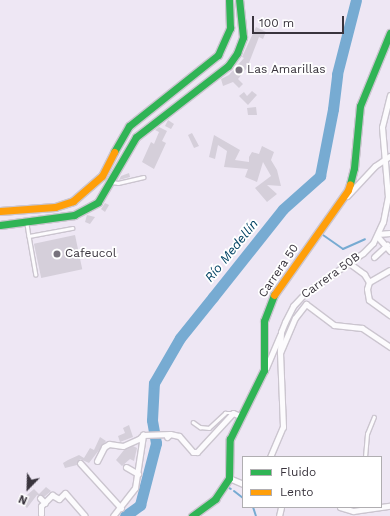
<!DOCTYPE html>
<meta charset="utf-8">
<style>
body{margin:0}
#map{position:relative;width:390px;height:516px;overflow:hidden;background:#eee7f4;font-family:"Work Sans",sans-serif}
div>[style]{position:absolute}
.stream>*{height:2px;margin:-1px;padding:0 1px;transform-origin:1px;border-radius:1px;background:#77abd2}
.river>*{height:11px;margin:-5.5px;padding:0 5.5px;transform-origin:5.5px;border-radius:5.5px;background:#77abd2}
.building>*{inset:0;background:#d5cfda;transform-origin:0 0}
.roads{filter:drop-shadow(1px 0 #cbc5cf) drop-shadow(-1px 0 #cbc5cf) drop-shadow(0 1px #cbc5cf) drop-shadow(0 -1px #cbc5cf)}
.lane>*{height:2.5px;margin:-1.25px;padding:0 1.25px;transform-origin:1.25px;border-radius:1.25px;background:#fcfbfd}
.street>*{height:5px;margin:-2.5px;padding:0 2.5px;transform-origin:2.5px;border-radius:2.5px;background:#fcfbfd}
.fast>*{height:7px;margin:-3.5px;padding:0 3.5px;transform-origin:3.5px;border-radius:3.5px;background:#30b455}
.slow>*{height:7px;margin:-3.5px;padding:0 3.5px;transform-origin:3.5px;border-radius:3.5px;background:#ff9f0a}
.dots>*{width:11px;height:11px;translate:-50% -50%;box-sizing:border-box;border:2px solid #fff;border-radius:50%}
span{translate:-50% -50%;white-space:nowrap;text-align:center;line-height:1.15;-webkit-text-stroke:3.5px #fff;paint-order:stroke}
.poi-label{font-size:12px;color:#39343d}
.left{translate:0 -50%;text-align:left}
.street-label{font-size:12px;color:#39343d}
.water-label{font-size:13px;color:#004263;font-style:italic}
.legend{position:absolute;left:242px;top:456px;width:140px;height:52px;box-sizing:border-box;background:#fff;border:1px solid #b0aeb1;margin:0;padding:5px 7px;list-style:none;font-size:12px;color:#39343d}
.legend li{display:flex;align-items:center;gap:8px;height:20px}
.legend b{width:20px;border:1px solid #b0aeb1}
.north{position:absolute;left:8px;top:468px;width:40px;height:40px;-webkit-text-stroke:3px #fff;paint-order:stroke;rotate:203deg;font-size:11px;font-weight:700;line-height:16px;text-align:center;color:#39343d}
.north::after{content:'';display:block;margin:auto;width:14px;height:18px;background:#39343d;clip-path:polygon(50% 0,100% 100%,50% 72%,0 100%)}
.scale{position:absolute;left:252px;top:16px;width:92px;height:18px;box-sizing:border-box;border:2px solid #39343d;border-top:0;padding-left:5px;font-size:12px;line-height:14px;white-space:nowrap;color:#39343d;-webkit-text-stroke:3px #fff;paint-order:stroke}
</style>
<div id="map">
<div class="stream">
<div style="left:323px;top:235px;width:24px;rotate:35deg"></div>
<div style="left:343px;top:249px;width:24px;rotate:-24deg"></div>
<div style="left:229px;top:488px;width:2px;rotate:27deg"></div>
<div style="left:234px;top:491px;width:11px;rotate:38deg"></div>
<div style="left:253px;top:507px;width:9px;rotate:72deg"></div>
</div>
<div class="river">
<div style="left:125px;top:516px;width:19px;rotate:-36deg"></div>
<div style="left:140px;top:505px;width:64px;rotate:-75.5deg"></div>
<div style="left:156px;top:443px;width:23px;rotate:-100deg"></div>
<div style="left:152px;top:420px;width:37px;rotate:-87deg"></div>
<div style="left:154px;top:383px;width:52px;rotate:-60deg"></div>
<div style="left:180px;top:338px;width:53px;rotate:-51.2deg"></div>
<div style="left:213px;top:297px;width:112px;rotate:-51.5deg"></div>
<div style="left:283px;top:209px;width:50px;rotate:-41.7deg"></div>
<div style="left:320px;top:176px;width:68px;rotate:-79deg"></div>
<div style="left:333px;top:109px;width:35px;rotate:-83deg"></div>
<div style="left:337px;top:74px;width:76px;rotate:-75.6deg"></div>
</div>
<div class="building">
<div style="clip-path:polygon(256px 27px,266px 32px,263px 39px,259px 37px,247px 68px,238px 79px,243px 84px,239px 88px,233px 82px,223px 86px,221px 79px,229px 75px,244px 58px,242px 57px)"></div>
<div style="clip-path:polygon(252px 91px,257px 95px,248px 105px,239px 96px,244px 92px,247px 96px)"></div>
<div style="clip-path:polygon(256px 107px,257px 115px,248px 115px,247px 108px)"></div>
<div style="clip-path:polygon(168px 120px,174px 124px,171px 129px,165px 126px)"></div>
<div style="clip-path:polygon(159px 127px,167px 131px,162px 141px,166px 143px,154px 169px,142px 162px,151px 142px,154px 144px,159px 132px,155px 130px)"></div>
<div style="clip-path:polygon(192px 133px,199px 146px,194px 148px,188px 135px)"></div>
<div style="clip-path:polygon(214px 135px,240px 150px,235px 160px,249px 162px,249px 157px,252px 152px,259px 154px,262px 146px,274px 152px,271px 160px,277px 170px,281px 186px,267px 185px,277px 194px,267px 202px,255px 188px,271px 176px,263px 162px,257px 182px,245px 177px,248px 169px,224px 167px,227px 151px,218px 145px,215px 159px,209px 157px)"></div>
<div style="clip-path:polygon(129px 173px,130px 177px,119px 180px,121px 176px)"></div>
<div style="clip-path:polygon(105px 203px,109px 205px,105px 212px,101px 209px)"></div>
<div style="clip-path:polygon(87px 215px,95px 217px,90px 224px,85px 222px)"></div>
<div style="left:75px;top:235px;width:35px;height:42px;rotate:78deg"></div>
<div style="clip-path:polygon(129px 425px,133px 437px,120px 442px,118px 436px,125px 433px,123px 428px)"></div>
<div style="clip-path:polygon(100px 437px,106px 441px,89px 463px,80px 459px,77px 465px,65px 468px,63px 463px,68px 460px,79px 455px,84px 458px,90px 448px,94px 450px)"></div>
<div style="clip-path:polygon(133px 446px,137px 448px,134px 461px,130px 459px,122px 466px,116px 460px,124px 450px)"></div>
<div style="clip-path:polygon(46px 487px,51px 491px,44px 497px,37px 495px,27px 508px,22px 504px,21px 500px,34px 489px,39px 494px)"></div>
</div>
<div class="roads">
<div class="lane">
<div style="left:112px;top:182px;width:6px;rotate:9deg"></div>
<div style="left:118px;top:183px;width:26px;rotate:-13deg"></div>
<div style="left:27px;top:224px;width:12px;rotate:81deg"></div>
<div style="left:29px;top:236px;width:44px;rotate:-10.5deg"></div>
<div style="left:29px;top:236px;width:39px;rotate:80deg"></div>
<div style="left:193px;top:422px;width:9px;rotate:36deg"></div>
<div style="left:200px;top:427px;width:9px;rotate:6deg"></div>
<div style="left:209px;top:428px;width:22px;rotate:-43deg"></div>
<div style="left:225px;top:413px;width:7px"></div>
<div style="left:365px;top:457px;width:23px;rotate:-85deg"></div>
<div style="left:367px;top:434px;width:18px;rotate:-68deg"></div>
</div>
<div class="street">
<div style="left:347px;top:196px;width:41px;rotate:-47deg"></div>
<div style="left:375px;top:166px;width:18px;rotate:-34deg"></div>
<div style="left:378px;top:234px;width:12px;rotate:-5deg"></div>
<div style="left:377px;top:236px;width:20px;rotate:49deg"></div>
<div style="left:374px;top:257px;width:18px;rotate:-43deg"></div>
<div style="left:349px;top:263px;width:19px;rotate:36deg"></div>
<div style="left:364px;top:274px;width:9px;rotate:58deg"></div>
<div style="left:369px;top:282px;width:7px;rotate:106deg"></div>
<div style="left:367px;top:289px;width:11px;rotate:80deg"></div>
<div style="left:369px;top:300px;width:26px;rotate:36deg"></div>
<div style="left:369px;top:282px;width:24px;rotate:-30deg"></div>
<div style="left:280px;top:353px;width:38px;rotate:-67deg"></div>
<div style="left:295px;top:318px;width:18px;rotate:-52deg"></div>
<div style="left:306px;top:304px;width:35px;rotate:37deg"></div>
<div style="left:334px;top:325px;width:28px;rotate:6deg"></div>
<div style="left:362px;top:328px;width:34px;rotate:34deg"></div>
<div style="left:266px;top:368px;width:36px;rotate:-67deg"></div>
<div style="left:167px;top:437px;width:4px;rotate:-45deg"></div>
<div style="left:170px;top:434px;width:9px;rotate:13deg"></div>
<div style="left:179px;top:436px;width:21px;rotate:49deg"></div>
<div style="left:193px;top:452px;width:4px"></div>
<div style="left:197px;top:452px;width:53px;rotate:-47.3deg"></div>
<div style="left:233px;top:413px;width:8px;rotate:23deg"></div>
<div style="left:270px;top:457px;width:33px;rotate:-67deg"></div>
<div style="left:283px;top:427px;width:76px;rotate:-92.3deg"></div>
<div style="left:280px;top:351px;width:19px;rotate:-87deg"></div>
<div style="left:281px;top:332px;width:11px;rotate:-68deg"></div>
<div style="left:285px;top:322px;width:18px;rotate:-63deg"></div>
<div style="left:293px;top:306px;width:18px;rotate:-47deg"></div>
<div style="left:305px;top:293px;width:70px;rotate:-34.6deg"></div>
<div style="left:363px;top:253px;width:14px;rotate:-45deg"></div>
<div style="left:373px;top:243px;width:23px;rotate:-65deg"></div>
<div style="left:383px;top:222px;width:25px;rotate:-79deg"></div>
<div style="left:388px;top:197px;width:70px;rotate:-94.9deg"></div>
<div style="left:382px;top:127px;width:33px;rotate:-76deg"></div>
<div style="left:97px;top:461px;width:16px;rotate:-63deg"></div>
<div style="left:104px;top:447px;width:6px;rotate:-31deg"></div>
<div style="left:109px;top:444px;width:14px;rotate:8deg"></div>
<div style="left:123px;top:446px;width:17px;rotate:-24deg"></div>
<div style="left:139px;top:439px;width:6px;rotate:-45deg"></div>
<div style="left:143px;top:435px;width:27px;rotate:-2deg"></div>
<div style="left:80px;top:463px;width:61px;rotate:47.7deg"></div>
<div style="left:126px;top:467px;width:14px;rotate:30deg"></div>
<div style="left:229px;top:478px;width:15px;rotate:23deg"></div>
<div style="left:40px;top:498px;width:7px;rotate:45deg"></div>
<div style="left:340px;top:507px;width:14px;rotate:17deg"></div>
<div style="left:353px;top:511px;width:37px;rotate:-8deg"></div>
<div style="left:41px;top:514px;width:8px;rotate:-90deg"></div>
<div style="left:41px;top:506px;width:16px;rotate:-45deg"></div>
<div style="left:52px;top:495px;width:8px;rotate:30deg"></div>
<div style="left:59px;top:499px;width:8px;rotate:-45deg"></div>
<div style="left:65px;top:493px;width:30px;rotate:49deg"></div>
<div style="left:113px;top:516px;width:36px;rotate:-52deg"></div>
<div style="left:135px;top:488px;width:54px;rotate:-81.4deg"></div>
<div style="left:279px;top:516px;width:9px;rotate:-77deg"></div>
</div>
<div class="fast">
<div style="left:114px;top:152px;width:30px;rotate:-60deg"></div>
<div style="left:129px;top:126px;width:114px;rotate:-38.6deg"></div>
<div style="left:218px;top:55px;width:30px;rotate:-66deg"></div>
<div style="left:230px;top:28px;width:28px;rotate:-92deg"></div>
<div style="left:350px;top:184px;width:16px;rotate:-76deg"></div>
<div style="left:354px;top:168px;width:62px;rotate:-84.5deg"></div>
<div style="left:360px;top:106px;width:79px;rotate:-67.7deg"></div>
<div style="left:0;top:225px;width:75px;rotate:-7.7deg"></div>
<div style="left:74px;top:215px;width:27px;rotate:-28deg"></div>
<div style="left:98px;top:202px;width:75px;rotate:-59.7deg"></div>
<div style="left:136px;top:137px;width:116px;rotate:-37.7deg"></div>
<div style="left:228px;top:66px;width:16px;rotate:-55deg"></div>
<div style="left:237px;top:53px;width:17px;rotate:-69deg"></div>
<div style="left:243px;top:37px;width:37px;rotate:-96deg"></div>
<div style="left:192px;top:516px;width:29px;rotate:-36deg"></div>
<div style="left:215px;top:499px;width:25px;rotate:-56deg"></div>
<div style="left:229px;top:478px;width:39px;rotate:-89deg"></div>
<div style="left:230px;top:439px;width:77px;rotate:-63.8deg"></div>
<div style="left:264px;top:370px;width:49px;rotate:-90deg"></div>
<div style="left:264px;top:321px;width:28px;rotate:-69deg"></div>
</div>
<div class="slow">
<div style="left:0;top:211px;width:55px;rotate:-4.2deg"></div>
<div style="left:55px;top:207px;width:19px;rotate:-18deg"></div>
<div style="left:73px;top:201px;width:38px;rotate:-41deg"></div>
<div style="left:102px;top:176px;width:27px;rotate:-63deg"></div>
<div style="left:274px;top:295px;width:128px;rotate:-54.8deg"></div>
<div style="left:348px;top:190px;width:6px;rotate:-72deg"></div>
</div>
</div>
<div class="dots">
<div style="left:239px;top:70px;background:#78737d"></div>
<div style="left:57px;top:254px;background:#78737d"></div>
</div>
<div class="poi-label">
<span class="left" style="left:247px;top:70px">Las Amarillas</span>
<span class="left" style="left:65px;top:254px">Cafeucol</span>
</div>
<div class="street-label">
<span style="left:279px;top:271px;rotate:-56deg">Carrera 50</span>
<span style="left:331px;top:276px;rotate:-36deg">Carrera 50B</span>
</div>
<div class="water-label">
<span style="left:232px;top:251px;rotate:-51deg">Río Medellín</span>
</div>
<ul class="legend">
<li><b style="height:5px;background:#30b455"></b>Fluido</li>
<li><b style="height:5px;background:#ff9f0a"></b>Lento</li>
</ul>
<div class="north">N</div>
<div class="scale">100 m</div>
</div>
